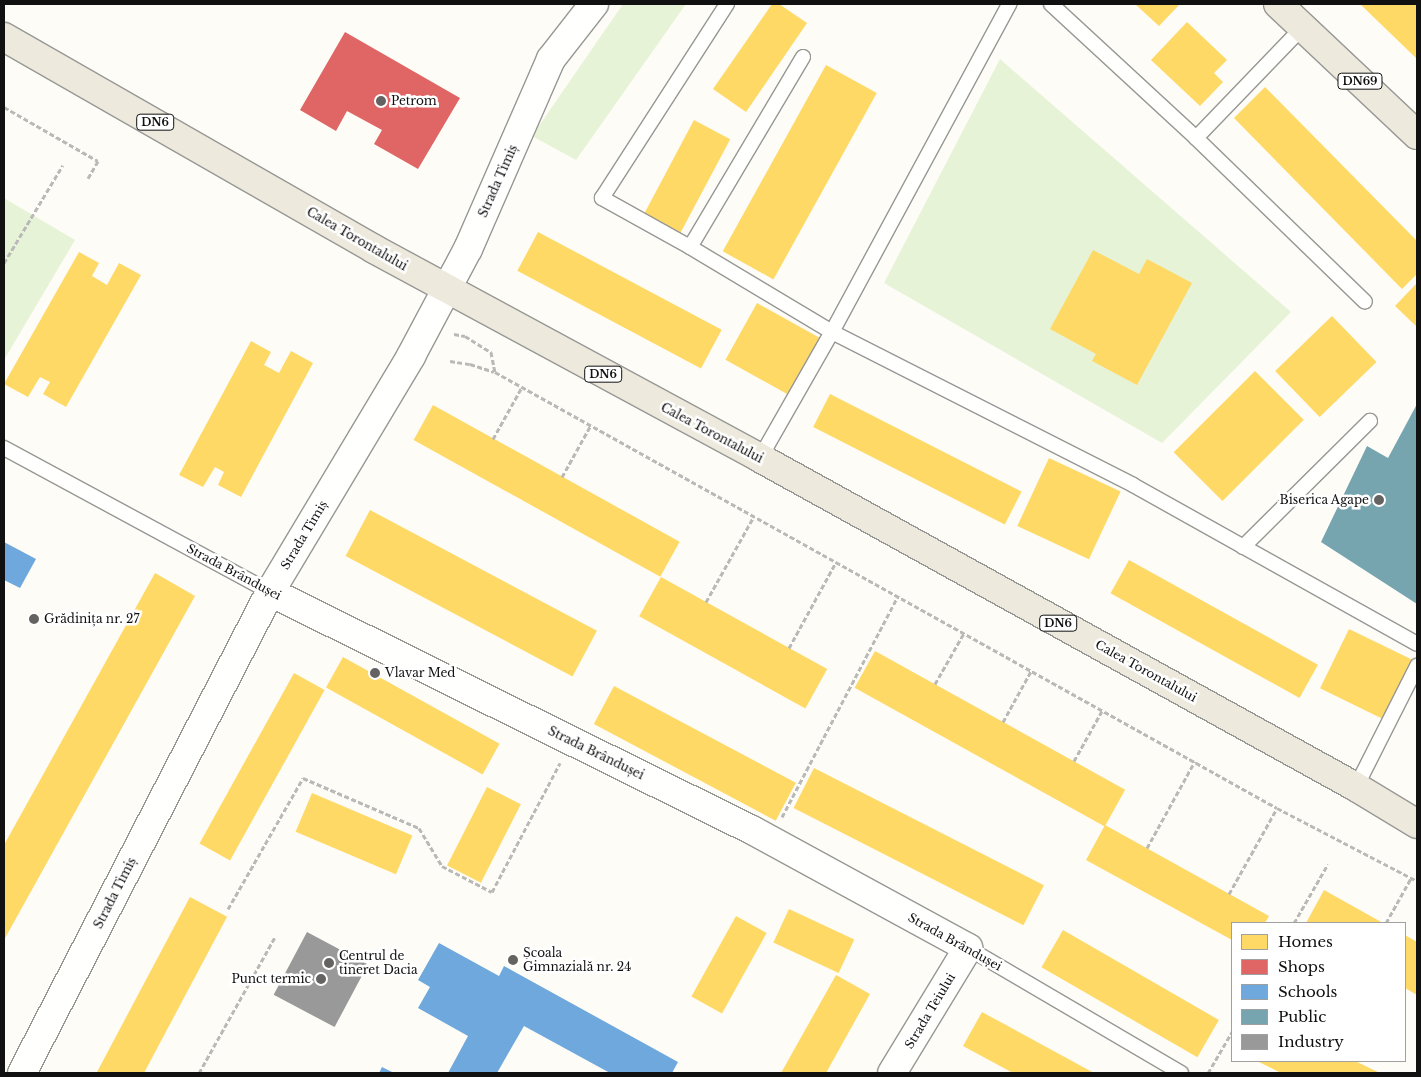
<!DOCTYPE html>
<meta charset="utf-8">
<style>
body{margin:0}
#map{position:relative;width:1421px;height:1077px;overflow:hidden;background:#fdfcf7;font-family:"Libre Baskerville",serif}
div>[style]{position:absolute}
.green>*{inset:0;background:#e7f3d7}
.homes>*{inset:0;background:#ffd966;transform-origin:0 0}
.shops>*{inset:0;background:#e06666}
.schools>*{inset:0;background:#6fa8dc}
.public>*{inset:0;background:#76a5af}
.industry>*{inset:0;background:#999;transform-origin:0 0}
.path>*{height:3px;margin-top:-1.5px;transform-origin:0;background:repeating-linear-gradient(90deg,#b9b9b8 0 5px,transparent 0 7.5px)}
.roads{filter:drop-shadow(1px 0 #979795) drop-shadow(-1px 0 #979795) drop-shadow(0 1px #979795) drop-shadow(0 -1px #979795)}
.lane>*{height:14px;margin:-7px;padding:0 7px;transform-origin:7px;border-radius:7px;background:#fffffe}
.street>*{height:28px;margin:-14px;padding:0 14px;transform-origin:14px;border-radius:14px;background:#fffffe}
.primary>*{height:28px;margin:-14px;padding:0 14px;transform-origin:14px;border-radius:14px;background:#ede9dc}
.dots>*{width:14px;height:14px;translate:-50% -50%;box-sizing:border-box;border:2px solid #fff;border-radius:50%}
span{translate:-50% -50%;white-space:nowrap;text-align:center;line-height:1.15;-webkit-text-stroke:5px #fff;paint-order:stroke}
.shield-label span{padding:1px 4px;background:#fff;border:1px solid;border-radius:4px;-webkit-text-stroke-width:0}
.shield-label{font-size:11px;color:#111;font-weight:700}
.poi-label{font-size:12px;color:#111}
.left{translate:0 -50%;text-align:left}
.right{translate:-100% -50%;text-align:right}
.street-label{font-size:12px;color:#111}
.frame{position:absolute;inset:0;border:5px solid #111;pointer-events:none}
.legend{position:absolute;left:1231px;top:922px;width:175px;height:140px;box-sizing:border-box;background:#fff;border:1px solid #a0a0a0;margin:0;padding:6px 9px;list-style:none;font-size:15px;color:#111}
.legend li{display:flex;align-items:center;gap:10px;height:25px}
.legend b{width:25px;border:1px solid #a0a0a0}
</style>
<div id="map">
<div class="green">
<div style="clip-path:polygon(623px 4px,686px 4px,576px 160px,532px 136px)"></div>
<div style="clip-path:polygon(1000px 59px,1291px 312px,1162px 443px,884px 283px)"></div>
<div style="clip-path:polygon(4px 198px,75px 240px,4px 360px)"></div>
</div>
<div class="homes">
<div style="clip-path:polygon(772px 4px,779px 4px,807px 23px,746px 112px,713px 89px)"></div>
<div style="clip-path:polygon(1135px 4px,1180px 4px,1159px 26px)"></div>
<div style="clip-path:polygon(1360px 4px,1417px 4px,1417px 59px)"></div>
<div style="clip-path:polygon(1187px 22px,1227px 60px,1214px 73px,1223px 82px,1200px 106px,1151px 60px)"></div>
<div style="left:826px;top:65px;width:58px;height:213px;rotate:29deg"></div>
<div style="clip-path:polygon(1265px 87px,1417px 241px,1417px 274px,1402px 289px,1234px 118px)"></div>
<div style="left:694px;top:120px;width:41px;height:107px;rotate:28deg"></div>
<div style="left:538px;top:232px;width:208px;height:44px;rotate:28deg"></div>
<div style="clip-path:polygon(1093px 250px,1139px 274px,1147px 259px,1192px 283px,1137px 385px,1092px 361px,1096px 354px,1050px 329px)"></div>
<div style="clip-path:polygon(79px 252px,99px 263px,92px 276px,107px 285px,119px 263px,141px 275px,66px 407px,43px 394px,50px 382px,40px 377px,28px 397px,4px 384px)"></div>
<div style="clip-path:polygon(1417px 283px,1417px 327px,1395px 306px)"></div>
<div style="left:757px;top:303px;width:73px;height:65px;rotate:29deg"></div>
<div style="left:1332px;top:316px;width:64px;height:79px;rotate:46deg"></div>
<div style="clip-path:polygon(251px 341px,271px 352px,264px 365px,279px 373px,291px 351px,313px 363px,241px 497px,218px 485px,224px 472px,215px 467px,203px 487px,179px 475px)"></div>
<div style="left:1255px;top:371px;width:69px;height:115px;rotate:45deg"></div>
<div style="left:830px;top:394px;width:215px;height:37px;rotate:27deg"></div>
<div style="left:433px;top:405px;width:282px;height:40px;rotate:29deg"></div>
<div style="left:1049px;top:458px;width:79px;height:75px;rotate:25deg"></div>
<div style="left:370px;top:510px;width:257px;height:52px;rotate:28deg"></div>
<div style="left:1129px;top:560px;width:216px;height:38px;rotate:29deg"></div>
<div style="clip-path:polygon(155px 573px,195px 596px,4px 940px,4px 845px)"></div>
<div style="left:661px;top:577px;width:190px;height:45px;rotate:29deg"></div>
<div style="left:1349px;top:629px;width:71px;height:66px;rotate:26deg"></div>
<div style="left:875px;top:651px;width:286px;height:42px;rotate:29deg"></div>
<div style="left:343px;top:657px;width:179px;height:35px;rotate:29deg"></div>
<div style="left:294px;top:673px;width:35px;height:195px;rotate:29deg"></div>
<div style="left:614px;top:686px;width:206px;height:43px;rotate:28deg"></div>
<div style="left:814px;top:768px;width:258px;height:45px;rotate:27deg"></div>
<div style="left:487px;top:787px;width:38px;height:88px;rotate:27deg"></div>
<div style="left:312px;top:793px;width:109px;height:42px;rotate:23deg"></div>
<div style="clip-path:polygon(1105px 825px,1269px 916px,1265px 923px,1232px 923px,1232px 940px,1086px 860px)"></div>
<div style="clip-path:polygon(1324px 890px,1383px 923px,1306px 923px)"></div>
<div style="left:190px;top:897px;width:42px;height:201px;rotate:28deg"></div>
<div style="left:789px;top:909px;width:72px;height:37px;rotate:25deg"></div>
<div style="left:736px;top:916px;width:35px;height:92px;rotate:29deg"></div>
<div style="left:1063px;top:930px;width:180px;height:43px;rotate:30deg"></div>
<div style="clip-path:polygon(1405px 935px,1417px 942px,1417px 995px,1405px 988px)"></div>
<div style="clip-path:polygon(836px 975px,870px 994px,826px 1073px,781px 1073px)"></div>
<div style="clip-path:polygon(982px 1012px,1094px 1073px,1013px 1073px,963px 1046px)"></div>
<div style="clip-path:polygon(1257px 1061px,1355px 1061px,1380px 1073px,1281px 1073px)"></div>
</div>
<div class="shops">
<div style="clip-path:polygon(345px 32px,460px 98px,418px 169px,374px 144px,382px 130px,347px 111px,336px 131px,300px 110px)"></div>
</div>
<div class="schools">
<div style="clip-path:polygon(4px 542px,36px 559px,20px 588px,4px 580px)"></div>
<div style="clip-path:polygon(439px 943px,499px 976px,504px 966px,678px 1062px,672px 1073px,610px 1073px,524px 1026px,497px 1073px,448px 1073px,468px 1036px,418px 1008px,430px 987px,418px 980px)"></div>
<div style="clip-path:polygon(382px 1067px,394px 1073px,379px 1073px)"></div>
</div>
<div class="public">
<div style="clip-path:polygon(1417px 404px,1417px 604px,1321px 542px,1367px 446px,1388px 458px)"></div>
</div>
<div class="industry">
<div style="left:307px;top:932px;width:69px;height:71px;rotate:28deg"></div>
</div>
<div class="path">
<div style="left:4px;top:107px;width:108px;rotate:29.9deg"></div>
<div style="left:98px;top:161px;width:20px;rotate:120deg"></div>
<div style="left:4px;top:263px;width:114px;rotate:-59deg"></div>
<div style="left:454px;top:334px;width:11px;rotate:10deg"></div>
<div style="left:465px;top:336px;width:31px;rotate:32deg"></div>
<div style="left:491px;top:352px;width:20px;rotate:79deg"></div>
<div style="left:495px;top:372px;width:895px;rotate:29.14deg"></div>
<div style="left:1277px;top:808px;width:158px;rotate:27.5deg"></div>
<div style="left:450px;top:361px;width:20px;rotate:9deg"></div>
<div style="left:470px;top:364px;width:25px;rotate:18deg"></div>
<div style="left:493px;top:439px;width:60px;rotate:-60.9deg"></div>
<div style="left:562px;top:477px;width:60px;rotate:-60.9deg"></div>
<div style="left:706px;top:602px;width:98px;rotate:-60.8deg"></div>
<div style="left:789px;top:648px;width:98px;rotate:-61.3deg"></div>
<div style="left:935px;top:684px;width:59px;rotate:-60.4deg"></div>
<div style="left:1003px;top:722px;width:58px;rotate:-61.2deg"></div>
<div style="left:1074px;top:761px;width:57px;rotate:-60.8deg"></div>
<div style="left:782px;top:817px;width:250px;rotate:-62.3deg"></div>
<div style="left:1147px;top:848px;width:99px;rotate:-61.1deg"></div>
<div style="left:1229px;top:894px;width:98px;rotate:-60.8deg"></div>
<div style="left:228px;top:909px;width:151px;rotate:-60.2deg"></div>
<div style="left:303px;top:778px;width:126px;rotate:23.3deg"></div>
<div style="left:419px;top:828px;width:44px;rotate:58.8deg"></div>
<div style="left:442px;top:866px;width:56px;rotate:27.5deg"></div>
<div style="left:492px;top:892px;width:146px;rotate:-62.2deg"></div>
<div style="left:1294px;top:923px;width:68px;rotate:-60deg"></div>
<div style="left:1386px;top:923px;width:51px;rotate:-60.9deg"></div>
<div style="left:199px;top:1073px;width:156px;rotate:-60.8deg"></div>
<div style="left:1208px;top:1073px;width:48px;rotate:-59.7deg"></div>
</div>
<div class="roads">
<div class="lane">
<div style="left:1051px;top:4px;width:197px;rotate:42.7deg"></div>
<div style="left:1196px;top:138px;width:235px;rotate:44.1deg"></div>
<div style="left:803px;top:57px;width:221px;rotate:120.7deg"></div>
<div style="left:690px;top:247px;width:165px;rotate:30.9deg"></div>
<div style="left:832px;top:332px;width:373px;rotate:-61.6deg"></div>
<div style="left:1196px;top:138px;width:154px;rotate:-46.1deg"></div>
<div style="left:690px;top:247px;width:101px;rotate:-150.9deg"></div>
<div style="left:602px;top:198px;width:231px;rotate:-57.2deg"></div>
<div style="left:4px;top:448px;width:302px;rotate:28.4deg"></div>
<div style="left:760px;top:458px;width:145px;rotate:-60.3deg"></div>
<div style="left:832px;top:332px;width:338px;rotate:26.9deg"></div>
<div style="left:1133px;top:485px;width:325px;rotate:29.2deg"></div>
<div style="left:1243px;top:547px;width:179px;rotate:-44.8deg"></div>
<div style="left:1356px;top:787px;width:136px;rotate:-63.2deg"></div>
<div style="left:968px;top:948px;width:247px;rotate:30.4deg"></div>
</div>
<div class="street">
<div style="left:270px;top:592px;width:538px;rotate:26.28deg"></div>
<div style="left:752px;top:830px;width:246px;rotate:28.6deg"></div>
<div style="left:968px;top:948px;width:146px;rotate:121.3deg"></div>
<div style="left:22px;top:1073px;width:541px;rotate:-62.72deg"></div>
<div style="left:270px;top:592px;width:275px;rotate:-59.1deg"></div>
<div style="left:411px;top:356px;width:121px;rotate:-62deg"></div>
<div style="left:468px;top:249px;width:207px;rotate:-66.4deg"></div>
<div style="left:551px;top:59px;width:70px;rotate:-52deg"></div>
</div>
<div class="primary">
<div style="left:1278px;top:4px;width:191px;rotate:43.3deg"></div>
<div style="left:4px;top:37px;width:426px;rotate:29.8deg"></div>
<div style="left:374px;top:249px;width:439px;rotate:28.4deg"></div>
<div style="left:760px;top:458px;width:681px;rotate:28.9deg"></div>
<div style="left:1356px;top:787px;width:71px;rotate:31.2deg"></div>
</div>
</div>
<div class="dots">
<div style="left:381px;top:101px;background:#646362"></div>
<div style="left:1379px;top:500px;background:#646362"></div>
<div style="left:34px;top:619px;background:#646362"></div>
<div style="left:375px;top:673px;background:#646362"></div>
<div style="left:513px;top:960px;background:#646362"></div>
<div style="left:329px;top:963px;background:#646362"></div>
<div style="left:321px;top:979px;background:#646362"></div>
</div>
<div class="shield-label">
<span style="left:1360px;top:81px">DN69</span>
<span style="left:155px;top:122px">DN6</span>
<span style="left:603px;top:374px">DN6</span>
<span style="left:1058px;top:623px">DN6</span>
</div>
<div class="poi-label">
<span class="left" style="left:391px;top:101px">Petrom</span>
<span class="right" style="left:1369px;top:500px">Biserica Agape</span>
<span class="left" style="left:44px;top:619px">Grădinița nr. 27</span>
<span class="left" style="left:385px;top:673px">Vlavar Med</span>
<span class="left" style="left:523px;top:960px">Școala<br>Gimnazială nr. 24</span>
<span class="left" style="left:339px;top:963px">Centrul de<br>tineret Dacia</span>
<span class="right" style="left:311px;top:979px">Punct termic</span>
</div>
<div class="street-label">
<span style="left:498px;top:181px;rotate:-66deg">Strada Timiș</span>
<span style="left:357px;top:239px;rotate:30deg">Calea Torontalului</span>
<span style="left:712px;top:433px;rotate:28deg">Calea Torontalului</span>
<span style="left:304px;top:535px;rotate:-59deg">Strada Timiș</span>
<span style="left:234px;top:572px;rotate:28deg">Strada Brândușei</span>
<span style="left:1146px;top:671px;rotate:29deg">Calea Torontalului</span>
<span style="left:596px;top:753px;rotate:26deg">Strada Brândușei</span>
<span style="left:115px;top:893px;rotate:-63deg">Strada Timiș</span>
<span style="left:955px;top:942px;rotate:29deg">Strada Brândușei</span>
<span style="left:930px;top:1011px;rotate:-59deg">Strada Teiului</span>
</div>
<div class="frame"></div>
<ul class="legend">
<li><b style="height:14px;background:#ffd966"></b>Homes</li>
<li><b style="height:14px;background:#e06666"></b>Shops</li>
<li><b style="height:14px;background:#6fa8dc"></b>Schools</li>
<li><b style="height:14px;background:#76a5af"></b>Public</li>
<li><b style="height:14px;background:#999"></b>Industry</li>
</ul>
</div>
